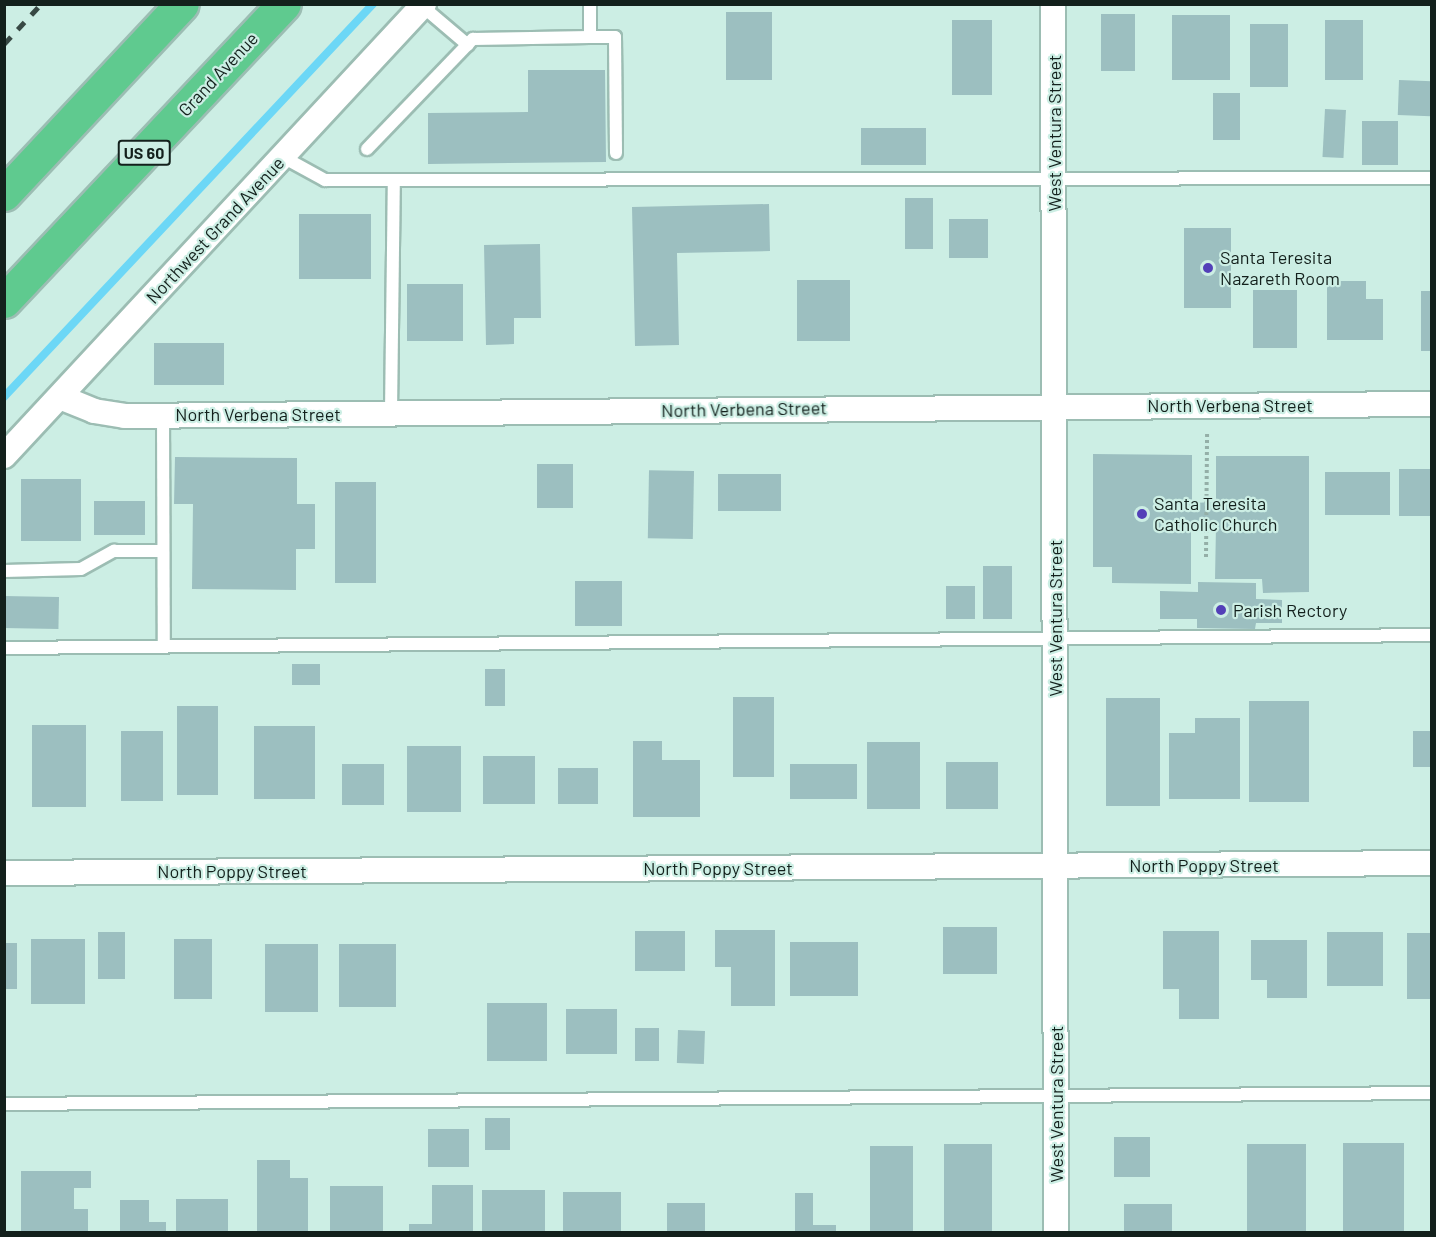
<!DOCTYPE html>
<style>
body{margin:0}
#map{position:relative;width:1436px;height:1237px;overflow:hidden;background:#cceee4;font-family:Barlow,sans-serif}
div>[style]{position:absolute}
.stream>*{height:8px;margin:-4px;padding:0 4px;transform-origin:4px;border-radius:4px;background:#6cd7f6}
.building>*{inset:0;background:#9cbfc0;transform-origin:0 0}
.path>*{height:4px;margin-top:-2px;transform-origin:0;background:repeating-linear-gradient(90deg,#94afa7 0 3px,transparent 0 6px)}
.roads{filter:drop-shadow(2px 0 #9cbdb3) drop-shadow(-2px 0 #9cbdb3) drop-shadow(0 2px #9cbdb3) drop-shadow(0 -2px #9cbdb3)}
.service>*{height:12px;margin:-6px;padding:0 6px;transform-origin:6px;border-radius:6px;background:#fff}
.minor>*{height:24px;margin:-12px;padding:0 12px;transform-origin:12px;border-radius:12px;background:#fff}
.trunk>*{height:33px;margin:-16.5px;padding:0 16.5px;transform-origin:16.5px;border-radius:16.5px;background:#5fca8f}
.rail>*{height:4.5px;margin-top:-2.25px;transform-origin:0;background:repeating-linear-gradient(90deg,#384944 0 10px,transparent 0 20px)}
.dots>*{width:16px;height:16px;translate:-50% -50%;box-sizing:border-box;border:3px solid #cceee4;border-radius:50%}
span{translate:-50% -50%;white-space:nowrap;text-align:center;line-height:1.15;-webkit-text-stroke:4.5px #cceee4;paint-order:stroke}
.shield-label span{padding:2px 4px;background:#cceee4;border:2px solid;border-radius:4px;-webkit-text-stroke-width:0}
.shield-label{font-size:16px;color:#13201c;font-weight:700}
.street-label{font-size:18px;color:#13201c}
.poi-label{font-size:18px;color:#13201c}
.left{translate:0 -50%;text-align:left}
.frame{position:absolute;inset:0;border:6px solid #13201c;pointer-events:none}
</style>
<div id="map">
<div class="stream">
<div style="left:4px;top:397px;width:539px;rotate:-46.8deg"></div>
</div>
<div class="building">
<div style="left:726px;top:12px;width:46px;height:68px"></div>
<div style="left:1101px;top:14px;width:34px;height:57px"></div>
<div style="left:1172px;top:15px;width:58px;height:65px"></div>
<div style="left:952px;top:20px;width:40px;height:75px"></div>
<div style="left:1363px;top:20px;width:60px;height:38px;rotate:90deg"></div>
<div style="left:1250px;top:24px;width:38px;height:63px"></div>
<div style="clip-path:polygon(528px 70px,605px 70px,606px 162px,428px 164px,428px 113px,528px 112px)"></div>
<div style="left:1399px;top:80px;width:33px;height:35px;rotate:2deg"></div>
<div style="left:1213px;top:93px;width:27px;height:47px"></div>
<div style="left:1325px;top:109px;width:21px;height:48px;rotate:3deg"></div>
<div style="left:1362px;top:121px;width:36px;height:44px"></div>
<div style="left:861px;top:128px;width:65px;height:37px"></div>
<div style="left:905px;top:198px;width:28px;height:51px"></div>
<div style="clip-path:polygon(769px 204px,770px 251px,677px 253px,679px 345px,635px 346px,632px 207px)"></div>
<div style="left:299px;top:214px;width:72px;height:65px"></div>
<div style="left:949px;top:219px;width:39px;height:39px"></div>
<div style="left:1184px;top:228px;width:47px;height:80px"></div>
<div style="clip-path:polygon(540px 244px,541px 318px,514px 318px,514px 344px,486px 345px,484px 245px)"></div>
<div style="left:797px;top:280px;width:53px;height:61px"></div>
<div style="clip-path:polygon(1327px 281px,1366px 281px,1366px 299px,1383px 299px,1383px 340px,1327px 340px)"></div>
<div style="left:407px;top:284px;width:56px;height:57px"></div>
<div style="left:1253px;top:290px;width:44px;height:58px"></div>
<div style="left:1421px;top:291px;width:11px;height:60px"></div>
<div style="left:154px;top:343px;width:70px;height:42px"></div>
<div style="clip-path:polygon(1093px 454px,1192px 455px,1192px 503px,1216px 502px,1216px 456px,1309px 456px,1309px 592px,1263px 593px,1262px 579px,1215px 579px,1216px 526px,1191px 526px,1191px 584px,1112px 583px,1112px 567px,1093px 567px)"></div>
<div style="clip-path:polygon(175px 457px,297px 458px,297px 504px,315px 504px,315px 549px,296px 549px,296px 590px,192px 589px,193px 504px,174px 504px)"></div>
<div style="left:537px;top:464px;width:36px;height:44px"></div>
<div style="left:1399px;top:469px;width:33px;height:47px"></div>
<div style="left:694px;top:471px;width:68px;height:45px;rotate:91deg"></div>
<div style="left:1325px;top:472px;width:65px;height:43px"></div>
<div style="left:718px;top:474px;width:63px;height:37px"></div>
<div style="left:21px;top:479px;width:60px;height:62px"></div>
<div style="left:335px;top:482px;width:41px;height:101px"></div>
<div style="left:94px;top:501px;width:51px;height:34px"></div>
<div style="left:983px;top:566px;width:29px;height:53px"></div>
<div style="left:575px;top:581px;width:47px;height:45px"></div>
<div style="clip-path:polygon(1198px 582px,1256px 583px,1256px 599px,1282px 600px,1282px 623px,1256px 623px,1255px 629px,1197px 628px,1197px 619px,1160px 619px,1160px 591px,1198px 592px)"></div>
<div style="left:946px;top:586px;width:29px;height:33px"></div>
<div style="left:4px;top:596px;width:55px;height:32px;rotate:1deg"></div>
<div style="left:292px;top:664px;width:28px;height:21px"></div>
<div style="left:485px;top:669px;width:20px;height:37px"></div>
<div style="left:733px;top:697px;width:41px;height:80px"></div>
<div style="left:1106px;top:698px;width:54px;height:108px"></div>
<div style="left:1249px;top:701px;width:60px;height:101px"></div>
<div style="left:177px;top:706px;width:41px;height:89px"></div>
<div style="clip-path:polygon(1195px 718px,1240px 718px,1240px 799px,1169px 799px,1169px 733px,1195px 733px)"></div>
<div style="left:32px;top:725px;width:54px;height:82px"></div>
<div style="left:254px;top:726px;width:61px;height:73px"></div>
<div style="left:121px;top:731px;width:42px;height:70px"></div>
<div style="left:1413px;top:731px;width:19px;height:36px"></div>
<div style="clip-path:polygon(633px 741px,662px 741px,662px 760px,700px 760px,700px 817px,633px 817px)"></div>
<div style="left:867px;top:742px;width:53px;height:67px"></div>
<div style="left:407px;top:746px;width:54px;height:66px"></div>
<div style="left:483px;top:756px;width:52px;height:48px"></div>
<div style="left:946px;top:762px;width:52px;height:47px"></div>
<div style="left:342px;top:764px;width:42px;height:41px"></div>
<div style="left:790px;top:764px;width:67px;height:35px"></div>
<div style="left:558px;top:768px;width:40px;height:36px"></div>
<div style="left:943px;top:927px;width:54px;height:47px"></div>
<div style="clip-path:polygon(715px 930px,775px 930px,775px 1006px,731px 1006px,731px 967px,715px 967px)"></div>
<div style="left:635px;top:931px;width:50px;height:40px"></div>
<div style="clip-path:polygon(1163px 931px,1219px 931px,1219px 1019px,1179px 1019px,1179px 989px,1163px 989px)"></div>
<div style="left:98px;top:932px;width:27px;height:47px"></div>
<div style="left:1327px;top:932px;width:56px;height:54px"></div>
<div style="left:1407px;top:933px;width:25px;height:66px"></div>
<div style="left:31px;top:939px;width:54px;height:65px"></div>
<div style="left:174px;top:939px;width:38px;height:60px"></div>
<div style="clip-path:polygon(1251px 940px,1307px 940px,1307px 998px,1267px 998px,1267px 980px,1251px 980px)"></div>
<div style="left:790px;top:942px;width:68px;height:54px"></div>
<div style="left:4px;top:943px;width:13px;height:46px"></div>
<div style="left:265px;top:944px;width:53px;height:68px"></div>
<div style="left:339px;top:944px;width:57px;height:63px"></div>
<div style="left:487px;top:1003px;width:60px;height:58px"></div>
<div style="left:566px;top:1009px;width:51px;height:45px"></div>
<div style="left:635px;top:1028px;width:24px;height:33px"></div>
<div style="left:678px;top:1030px;width:27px;height:33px;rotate:2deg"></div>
<div style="left:485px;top:1118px;width:25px;height:32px"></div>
<div style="left:428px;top:1129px;width:41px;height:38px"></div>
<div style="left:1114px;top:1137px;width:36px;height:40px"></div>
<div style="left:1343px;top:1143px;width:61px;height:89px"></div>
<div style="left:944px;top:1144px;width:48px;height:88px"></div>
<div style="left:1247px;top:1144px;width:59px;height:88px"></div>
<div style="left:870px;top:1146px;width:43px;height:86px"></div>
<div style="clip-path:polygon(257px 1160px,290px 1160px,290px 1178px,308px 1178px,308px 1232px,257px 1232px)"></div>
<div style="clip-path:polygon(21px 1171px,91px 1171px,91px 1188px,74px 1188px,74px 1209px,88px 1209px,88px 1232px,21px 1232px)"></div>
<div style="clip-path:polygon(432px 1185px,473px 1185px,473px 1232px,409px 1232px,409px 1224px,432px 1224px)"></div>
<div style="left:330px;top:1186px;width:53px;height:46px"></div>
<div style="left:482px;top:1190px;width:63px;height:42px"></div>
<div style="left:563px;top:1192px;width:58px;height:40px"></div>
<div style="clip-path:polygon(795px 1193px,813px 1193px,813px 1225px,836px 1225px,836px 1232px,795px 1232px)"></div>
<div style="left:176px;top:1199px;width:52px;height:33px"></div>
<div style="clip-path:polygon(120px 1200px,149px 1200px,149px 1222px,166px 1222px,166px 1232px,120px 1232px)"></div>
<div style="left:667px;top:1203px;width:38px;height:29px"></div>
<div style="left:1124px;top:1204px;width:48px;height:28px"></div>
</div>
<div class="path">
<div style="left:1206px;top:557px;width:125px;rotate:-89.5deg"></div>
</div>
<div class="roads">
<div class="service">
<div style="left:422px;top:6px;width:60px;rotate:40.3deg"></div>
<div style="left:590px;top:37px;width:25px"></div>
<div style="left:615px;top:37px;width:116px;rotate:89.5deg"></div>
<div style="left:367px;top:149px;width:153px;rotate:-46.1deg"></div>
<div style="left:473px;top:39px;width:117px;rotate:-1deg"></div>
<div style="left:590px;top:37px;width:33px;rotate:-90deg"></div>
<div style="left:283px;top:157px;width:48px;rotate:28.7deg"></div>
<div style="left:325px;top:180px;width:1107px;rotate:-0.1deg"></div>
<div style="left:391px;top:413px;width:232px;rotate:-89.3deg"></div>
<div style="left:163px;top:415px;width:231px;rotate:89.8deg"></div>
<div style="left:4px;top:571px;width:77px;rotate:-1.5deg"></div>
<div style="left:81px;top:569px;width:38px;rotate:-29deg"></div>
<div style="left:114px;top:551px;width:49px"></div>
<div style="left:4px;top:648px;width:1428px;rotate:-0.52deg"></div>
<div style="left:4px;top:1104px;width:1428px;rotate:-0.44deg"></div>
</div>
<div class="minor">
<div style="left:1053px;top:4px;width:1228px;rotate:89.86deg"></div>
<div style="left:60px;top:397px;width:37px;rotate:22deg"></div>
<div style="left:94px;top:411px;width:31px;rotate:9deg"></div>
<div style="left:125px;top:416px;width:1307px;rotate:-0.53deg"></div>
<div style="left:4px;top:456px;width:617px;rotate:-47.1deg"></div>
<div style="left:4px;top:873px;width:1428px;rotate:-0.4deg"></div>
</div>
<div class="trunk">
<div style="left:4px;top:194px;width:260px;rotate:-46.9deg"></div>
<div style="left:4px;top:301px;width:408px;rotate:-46.7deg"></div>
</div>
</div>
<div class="rail">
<div style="left:4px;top:44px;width:54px;rotate:-47.2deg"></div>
</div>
<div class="dots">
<div style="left:1208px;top:268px;background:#5340b8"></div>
<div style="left:1142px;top:514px;background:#5340b8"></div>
<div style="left:1221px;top:610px;background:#5340b8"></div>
</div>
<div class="shield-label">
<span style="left:144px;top:153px">US 60</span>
</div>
<div class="street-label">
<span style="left:218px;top:74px;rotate:-47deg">Grand Avenue</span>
<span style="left:1054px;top:133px;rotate:-90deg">West Ventura Street</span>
<span style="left:215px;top:230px;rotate:-47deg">Northwest Grand Avenue</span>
<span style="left:1230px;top:405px">North Verbena Street</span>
<span style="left:744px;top:409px;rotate:-1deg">North Verbena Street</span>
<span style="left:258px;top:414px">North Verbena Street</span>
<span style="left:1055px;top:618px;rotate:-90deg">West Ventura Street</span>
<span style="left:1204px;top:865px">North Poppy Street</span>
<span style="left:718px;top:868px">North Poppy Street</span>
<span style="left:232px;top:871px">North Poppy Street</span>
<span style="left:1056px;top:1104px;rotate:-90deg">West Ventura Street</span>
</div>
<div class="poi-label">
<span class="left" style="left:1220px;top:268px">Santa Teresita<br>Nazareth Room</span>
<span class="left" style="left:1154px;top:514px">Santa Teresita<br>Catholic Church</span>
<span class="left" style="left:1233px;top:610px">Parish Rectory</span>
</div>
<div class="frame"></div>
</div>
